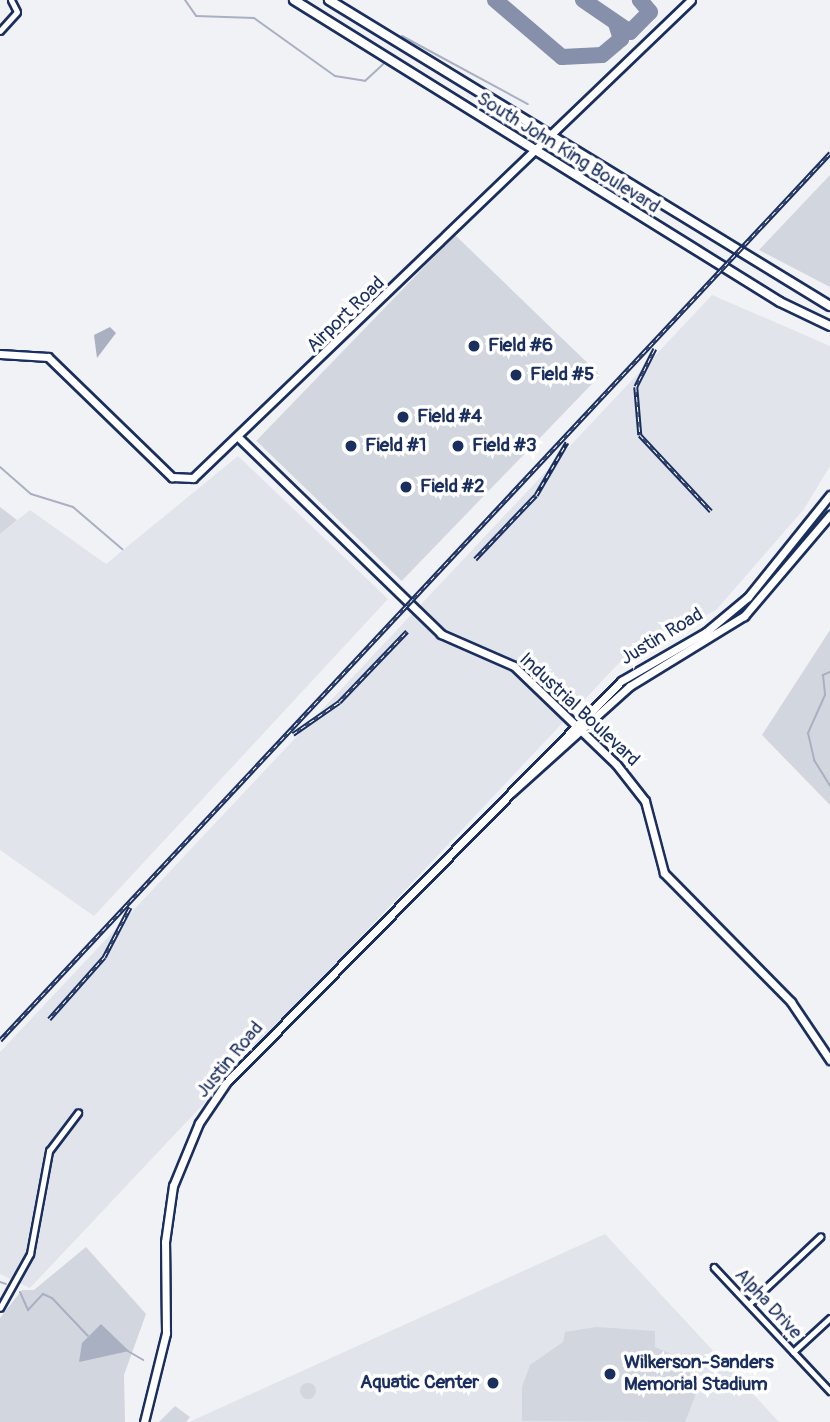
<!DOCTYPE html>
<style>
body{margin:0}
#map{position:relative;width:830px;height:1422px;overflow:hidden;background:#f1f2f5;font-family:Pangolin,sans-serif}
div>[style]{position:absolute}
.built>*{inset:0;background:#e1e4ea}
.green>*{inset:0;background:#d2d6df;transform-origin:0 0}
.round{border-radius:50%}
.water>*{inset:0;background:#a8b0c2}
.stream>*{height:2px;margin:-1px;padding:0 1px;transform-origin:1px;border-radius:1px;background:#a8b0c2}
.taxiway>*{height:16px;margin:-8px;padding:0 8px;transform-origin:8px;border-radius:8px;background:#8690aa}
.roads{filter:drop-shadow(2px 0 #1b2f5e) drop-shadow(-2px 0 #1b2f5e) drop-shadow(0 2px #1b2f5e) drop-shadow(0 -2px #1b2f5e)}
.street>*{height:4.5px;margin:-2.25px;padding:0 2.25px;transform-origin:2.25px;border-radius:2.25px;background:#fff}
.secondary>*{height:7px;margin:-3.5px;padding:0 3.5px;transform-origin:3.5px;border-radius:3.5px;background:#fff}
.primary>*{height:8px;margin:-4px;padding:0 4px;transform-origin:4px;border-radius:4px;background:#fff}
.rail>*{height:4.5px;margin-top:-2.25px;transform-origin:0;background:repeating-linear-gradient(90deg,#fff 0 5px,#1b2f5e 0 10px);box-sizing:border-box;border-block:2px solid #1b2f5e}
.dots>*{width:19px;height:19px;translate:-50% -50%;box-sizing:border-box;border:4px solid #fff;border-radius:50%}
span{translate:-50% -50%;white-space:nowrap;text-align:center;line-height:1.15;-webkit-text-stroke:7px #fff;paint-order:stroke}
.street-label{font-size:19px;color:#1b2f5e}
.poi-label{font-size:19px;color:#1b2f5e;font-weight:700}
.left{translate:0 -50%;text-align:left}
.right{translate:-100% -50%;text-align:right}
</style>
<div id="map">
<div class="built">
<div style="clip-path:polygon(712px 295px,830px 346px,830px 466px,804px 509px,717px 609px,619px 663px,30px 1288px,0 1274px,0 1052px)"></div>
<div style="clip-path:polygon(238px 456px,388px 599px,94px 916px,0 850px,0 534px,30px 510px,106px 564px)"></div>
<div style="clip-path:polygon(605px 1234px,779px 1422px,189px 1422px)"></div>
</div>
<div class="green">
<div style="clip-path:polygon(830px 175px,830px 287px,759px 250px)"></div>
<div style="left:455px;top:235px;width:202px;height:286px;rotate:44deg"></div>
<div style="clip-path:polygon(0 507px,17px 520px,0 534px)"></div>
<div style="clip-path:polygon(830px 630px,830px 805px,762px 735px)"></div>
<div style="clip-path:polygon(86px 1247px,146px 1314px,124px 1375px,125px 1422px,0 1422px,0 1318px,22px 1290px,34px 1290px)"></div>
<div style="clip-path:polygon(596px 1327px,655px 1331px,655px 1347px,686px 1361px,696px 1394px,685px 1422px,522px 1421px,522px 1387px,530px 1365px,563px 1342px,565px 1332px)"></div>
<div class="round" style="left:300px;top:1383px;width:16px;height:16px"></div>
<div style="clip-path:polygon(175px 1406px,190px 1417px,186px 1422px,159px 1422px)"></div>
</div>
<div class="water">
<div style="clip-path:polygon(110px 327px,116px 333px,97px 358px,94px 335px)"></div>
<div style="clip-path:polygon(101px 1324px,129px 1351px,79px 1362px,82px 1343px)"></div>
</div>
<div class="stream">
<div style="left:185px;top:0;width:19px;rotate:55deg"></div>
<div style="left:196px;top:16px;width:58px;rotate:2deg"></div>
<div style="left:254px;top:18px;width:100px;rotate:35.6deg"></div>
<div style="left:335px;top:76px;width:30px;rotate:9deg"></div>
<div style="left:365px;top:81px;width:25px;rotate:-43deg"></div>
<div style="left:402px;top:36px;width:143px;rotate:28.4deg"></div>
<div style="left:0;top:467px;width:41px;rotate:41.1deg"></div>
<div style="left:31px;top:494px;width:44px;rotate:17.2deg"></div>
<div style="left:73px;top:507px;width:65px;rotate:40.6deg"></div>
<div style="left:830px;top:672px;width:8px;rotate:157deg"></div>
<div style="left:823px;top:675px;width:20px;rotate:84deg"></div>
<div style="left:825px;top:695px;width:42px;rotate:114.1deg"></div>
<div style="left:808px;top:733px;width:28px;rotate:77deg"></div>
<div style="left:814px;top:760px;width:31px;rotate:58deg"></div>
<div style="left:0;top:1282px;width:6px;rotate:18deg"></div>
<div style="left:20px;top:1292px;width:20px;rotate:66deg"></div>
<div style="left:28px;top:1310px;width:22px;rotate:-47deg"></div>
<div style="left:43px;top:1294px;width:10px;rotate:24deg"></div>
<div style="left:52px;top:1298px;width:52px;rotate:46.5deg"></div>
<div style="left:126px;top:1350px;width:20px;rotate:30deg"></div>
</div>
<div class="taxiway">
<div style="left:495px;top:0;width:88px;rotate:40.4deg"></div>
<div style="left:562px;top:57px;width:40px;rotate:-2.9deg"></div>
<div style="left:602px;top:55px;width:25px;rotate:-40deg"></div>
<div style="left:621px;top:39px;width:16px;rotate:-108deg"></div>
<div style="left:583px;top:0;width:57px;rotate:34.2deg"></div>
<div style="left:630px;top:32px;width:28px;rotate:-45deg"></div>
<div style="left:650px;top:12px;width:16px;rotate:-130deg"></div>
</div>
<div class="roads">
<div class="street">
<div style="left:0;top:31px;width:25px;rotate:-48deg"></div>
<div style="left:17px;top:12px;width:13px;rotate:-117deg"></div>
<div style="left:714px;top:1267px;width:170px;rotate:46.9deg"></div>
<div style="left:749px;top:1304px;width:98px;rotate:-43.3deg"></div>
<div style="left:0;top:1308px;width:62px;rotate:-60.9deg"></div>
<div style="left:30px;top:1254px;width:105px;rotate:-79.5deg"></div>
<div style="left:49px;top:1151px;width:48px;rotate:-52.7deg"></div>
<div style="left:793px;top:1352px;width:50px;rotate:-42.6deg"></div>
</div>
<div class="secondary">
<div style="left:0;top:354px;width:48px;rotate:3.6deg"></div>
<div style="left:48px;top:357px;width:173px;rotate:44.1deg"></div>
<div style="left:172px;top:477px;width:21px;rotate:3deg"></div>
<div style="left:193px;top:478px;width:690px;rotate:-43.83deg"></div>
<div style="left:240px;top:439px;width:280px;rotate:44.1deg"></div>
<div style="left:441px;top:634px;width:80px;rotate:23.7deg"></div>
<div style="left:514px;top:666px;width:141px;rotate:43.9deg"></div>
<div style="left:616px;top:764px;width:47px;rotate:51.9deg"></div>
<div style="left:645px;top:801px;width:74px;rotate:75.2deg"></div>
<div style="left:664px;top:873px;width:181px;rotate:45.4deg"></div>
<div style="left:791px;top:1002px;width:70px;rotate:56.1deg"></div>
<div style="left:511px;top:793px;width:160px;rotate:-42deg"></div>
<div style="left:630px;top:686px;width:134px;rotate:-31.6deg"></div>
<div style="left:744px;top:616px;width:133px;rotate:-49.6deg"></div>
<div style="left:144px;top:1422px;width:92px;rotate:-76.1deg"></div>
<div style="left:166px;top:1333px;width:91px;rotate:-90.6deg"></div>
<div style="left:165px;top:1242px;width:57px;rotate:-81.9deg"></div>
<div style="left:173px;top:1186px;width:68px;rotate:-67.6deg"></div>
<div style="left:199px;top:1123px;width:48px;rotate:-56deg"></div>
<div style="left:226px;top:1083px;width:564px;rotate:-45.5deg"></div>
<div style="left:621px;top:681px;width:98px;rotate:-30deg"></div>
<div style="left:706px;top:632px;width:55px;rotate:-39.8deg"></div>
<div style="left:748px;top:597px;width:131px;rotate:-51.2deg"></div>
</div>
<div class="primary">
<div style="left:294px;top:0;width:572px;rotate:31.86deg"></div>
<div style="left:780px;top:302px;width:55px;rotate:25.6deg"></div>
<div style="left:329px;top:0;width:587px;rotate:31.42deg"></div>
</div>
</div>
<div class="rail">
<div style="left:655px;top:349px;width:42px;rotate:116.6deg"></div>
<div style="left:636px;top:387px;width:48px;rotate:85.2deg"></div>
<div style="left:640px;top:435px;width:104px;rotate:46.9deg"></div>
<div style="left:475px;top:559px;width:88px;rotate:-46.4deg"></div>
<div style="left:536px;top:495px;width:61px;rotate:-59.7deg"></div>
<div style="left:293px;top:734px;width:56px;rotate:-34.8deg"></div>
<div style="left:339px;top:702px;width:98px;rotate:-46.2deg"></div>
<div style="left:49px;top:1019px;width:83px;rotate:-48.4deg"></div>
<div style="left:104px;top:957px;width:56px;rotate:-62.5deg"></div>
<div style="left:0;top:1040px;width:1215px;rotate:-46.9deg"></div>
</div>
<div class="dots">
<div style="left:474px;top:346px;background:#1b2f5e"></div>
<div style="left:516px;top:375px;background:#1b2f5e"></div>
<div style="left:403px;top:417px;background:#1b2f5e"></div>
<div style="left:351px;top:446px;background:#1b2f5e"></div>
<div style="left:458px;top:446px;background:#1b2f5e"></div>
<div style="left:406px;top:487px;background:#1b2f5e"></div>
<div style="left:610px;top:1374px;background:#1b2f5e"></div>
<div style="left:493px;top:1383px;background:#1b2f5e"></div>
</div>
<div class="street-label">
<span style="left:568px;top:153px;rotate:32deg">South John King Boulevard</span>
<span style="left:346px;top:315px;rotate:-44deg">Airport Road</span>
<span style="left:662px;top:637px;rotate:-31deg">Justin Road</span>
<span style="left:579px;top:710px;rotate:43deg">Industrial Boulevard</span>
<span style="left:230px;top:1060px;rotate:-50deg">Justin Road</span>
<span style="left:768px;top:1304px;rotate:47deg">Alpha Drive</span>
</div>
<div class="poi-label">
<span class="left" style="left:488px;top:346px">Field #6</span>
<span class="left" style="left:530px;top:375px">Field #5</span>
<span class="left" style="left:417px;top:417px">Field #4</span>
<span class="left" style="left:365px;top:446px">Field #1</span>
<span class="left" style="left:472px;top:446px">Field #3</span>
<span class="left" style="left:420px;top:487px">Field #2</span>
<span class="left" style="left:624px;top:1374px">Wilkerson-Sanders<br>Memorial Stadium</span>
<span class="right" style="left:479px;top:1383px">Aquatic Center</span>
</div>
</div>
